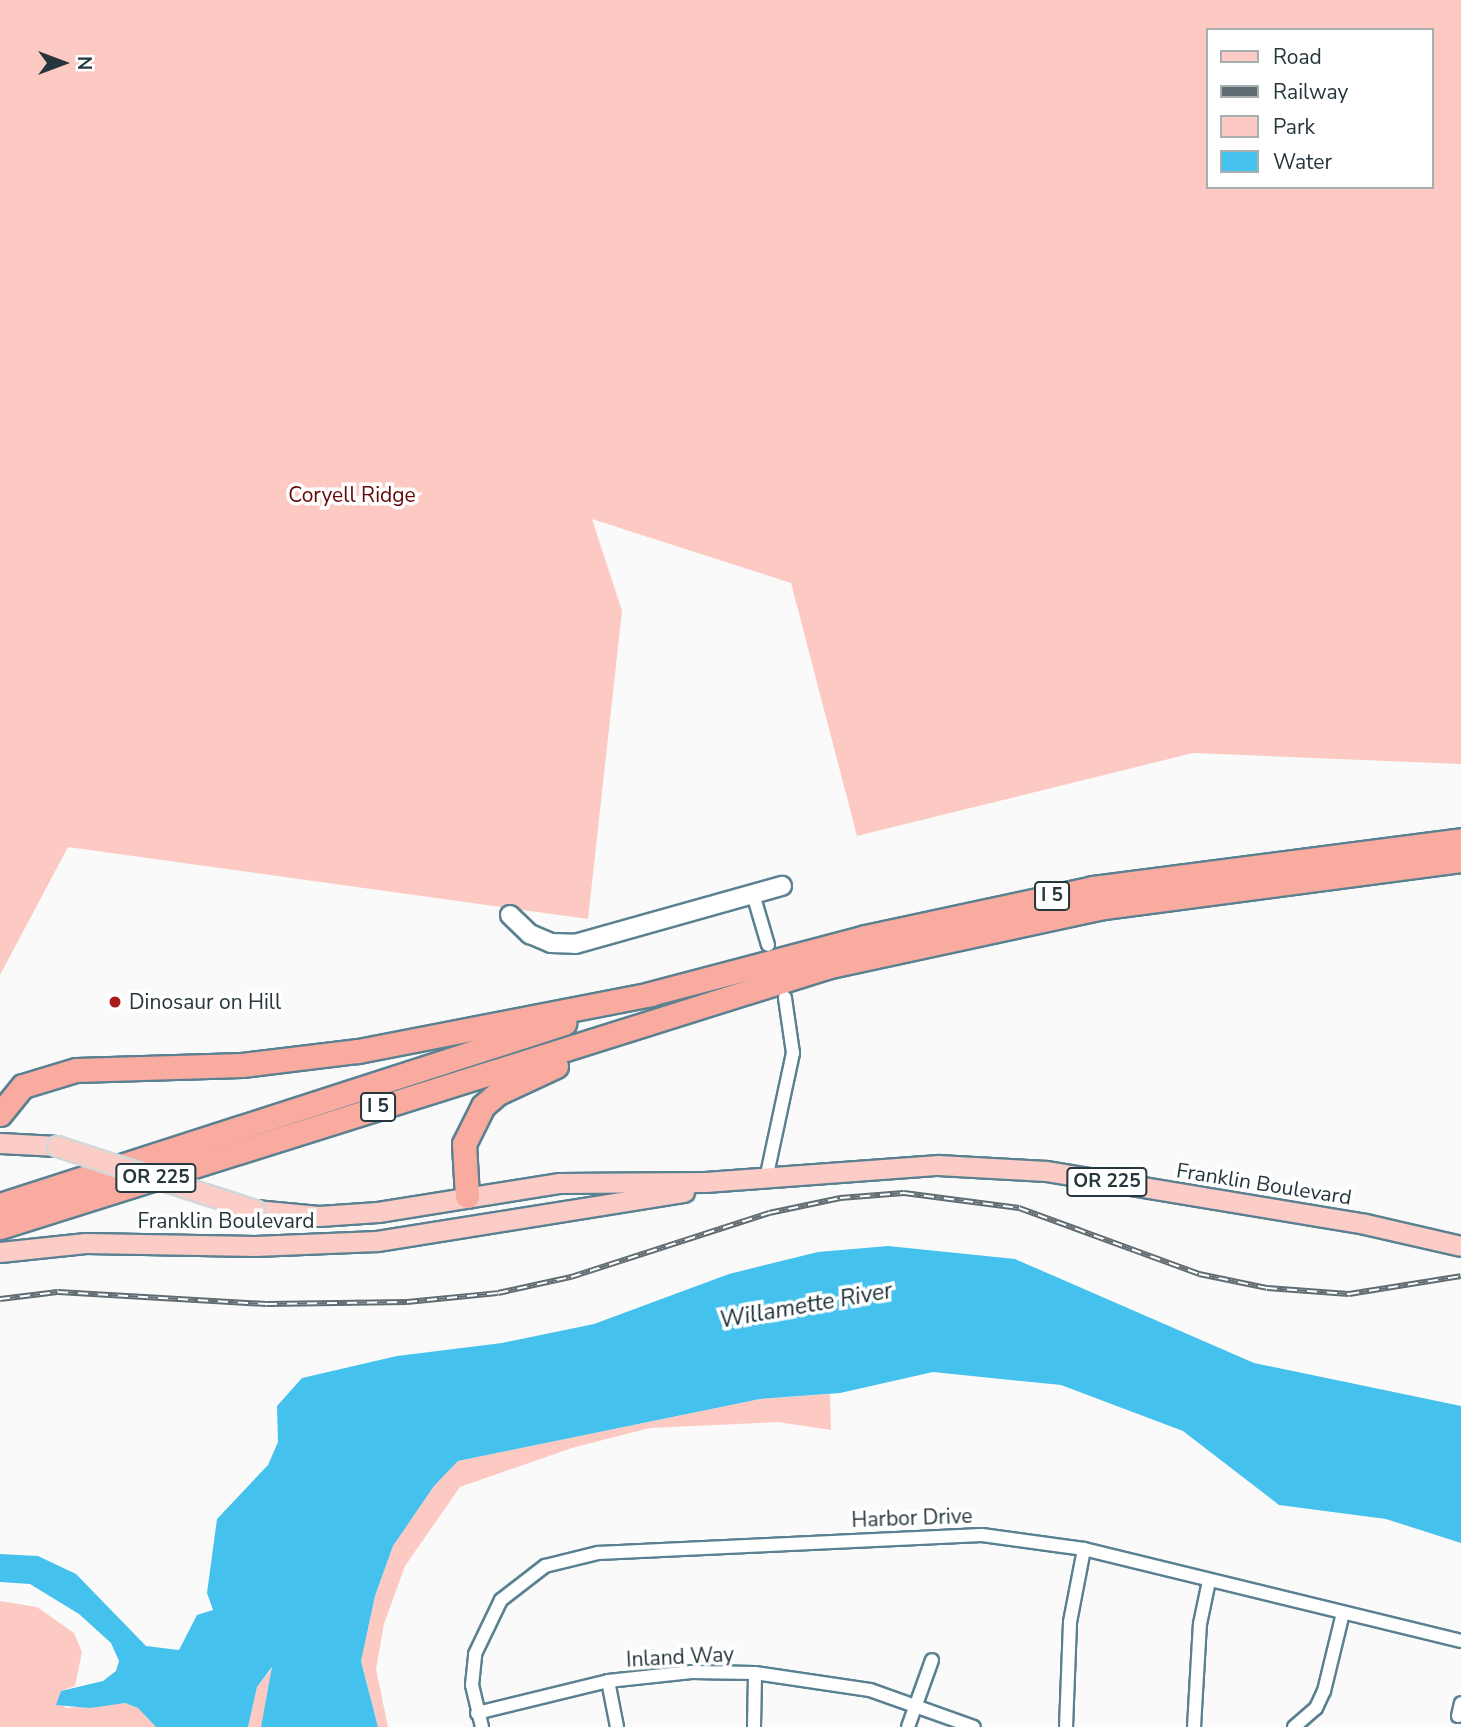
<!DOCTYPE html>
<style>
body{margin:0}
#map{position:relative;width:1461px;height:1727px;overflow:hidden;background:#fafafa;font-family:"Nunito Sans",sans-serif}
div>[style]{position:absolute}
.green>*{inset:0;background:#fccac2}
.water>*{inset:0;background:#45c1ed}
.roads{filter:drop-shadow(2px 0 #5a8191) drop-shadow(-2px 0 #5a8191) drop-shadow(0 2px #5a8191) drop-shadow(0 -2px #5a8191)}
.street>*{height:12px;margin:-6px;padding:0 6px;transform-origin:6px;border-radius:6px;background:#fff}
.secondary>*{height:18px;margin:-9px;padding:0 9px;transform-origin:9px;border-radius:9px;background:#fff}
.primary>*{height:19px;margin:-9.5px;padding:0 9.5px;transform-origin:9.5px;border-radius:9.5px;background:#fccdc6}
.highway>*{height:23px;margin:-11.5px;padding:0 11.5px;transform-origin:11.5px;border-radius:11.5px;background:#faaba0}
.rail>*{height:6px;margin-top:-3px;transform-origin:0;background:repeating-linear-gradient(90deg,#fff 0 10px,#606c71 0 20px);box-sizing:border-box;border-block:2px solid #606c71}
.bridges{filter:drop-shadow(2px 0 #d3d7d8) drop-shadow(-2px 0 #d3d7d8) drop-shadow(0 2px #d3d7d8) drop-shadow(0 -2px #d3d7d8)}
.primary-bridge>*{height:19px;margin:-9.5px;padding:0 9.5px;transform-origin:9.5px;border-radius:9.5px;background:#fccdc6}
.dots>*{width:19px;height:19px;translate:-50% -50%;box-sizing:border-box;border:4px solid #fff;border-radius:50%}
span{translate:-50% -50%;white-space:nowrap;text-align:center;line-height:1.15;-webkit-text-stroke:7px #fff;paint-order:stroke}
.shield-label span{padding:2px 5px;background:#fff;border:2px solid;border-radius:5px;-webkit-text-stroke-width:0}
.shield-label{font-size:19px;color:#25363c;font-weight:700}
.park-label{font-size:21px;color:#640909}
.poi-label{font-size:21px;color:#25363c}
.left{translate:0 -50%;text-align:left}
.street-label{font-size:21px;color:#25363c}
.water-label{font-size:23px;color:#1a2f38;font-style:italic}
.legend{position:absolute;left:1206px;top:28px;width:228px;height:161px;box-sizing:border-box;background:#fff;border:2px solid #a8afb1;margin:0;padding:9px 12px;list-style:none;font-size:21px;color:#25363c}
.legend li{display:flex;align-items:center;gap:14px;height:35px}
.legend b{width:35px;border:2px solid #a8afb1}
.north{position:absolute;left:28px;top:28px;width:70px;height:70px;-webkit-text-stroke:5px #fff;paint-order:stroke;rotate:90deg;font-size:19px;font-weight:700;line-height:28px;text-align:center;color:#25363c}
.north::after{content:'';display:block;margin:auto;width:24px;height:32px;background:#25363c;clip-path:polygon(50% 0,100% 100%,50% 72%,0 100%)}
</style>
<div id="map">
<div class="green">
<div style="clip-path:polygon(evenodd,0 0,1461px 0,1461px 764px,1193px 753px,857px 836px,791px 583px,592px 519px,622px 611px,588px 919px,68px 847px,0 975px,0 0,1207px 30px,1431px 30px,1431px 187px,1207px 187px,1207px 30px)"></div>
<div style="clip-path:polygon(830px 1394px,831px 1430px,778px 1422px,650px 1428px,575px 1447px,460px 1487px,405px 1566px,384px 1624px,376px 1669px,388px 1727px,378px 1727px,361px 1660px,375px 1596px,393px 1546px,434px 1486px,458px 1461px,760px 1399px)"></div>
<div style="clip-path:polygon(0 1601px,37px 1607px,74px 1633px,82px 1652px,75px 1686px,61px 1691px,65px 1708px,125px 1703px,138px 1708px,156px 1727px,0 1727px)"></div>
<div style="clip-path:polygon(273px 1667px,261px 1727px,248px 1727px,257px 1687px)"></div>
</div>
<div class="water">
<div style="clip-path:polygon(888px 1246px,1015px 1259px,1254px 1363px,1461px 1406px,1461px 1543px,1386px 1519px,1279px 1505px,1183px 1431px,1061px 1385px,933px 1372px,840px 1393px,760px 1399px,458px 1461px,434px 1486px,393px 1546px,375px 1596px,361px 1661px,378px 1727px,261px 1727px,272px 1667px,257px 1687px,248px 1727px,156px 1727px,138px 1708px,125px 1703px,90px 1708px,56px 1705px,61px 1691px,103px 1681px,116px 1671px,119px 1661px,111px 1643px,79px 1614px,30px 1584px,0 1582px,0 1554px,38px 1556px,76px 1574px,146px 1646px,179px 1650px,197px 1615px,213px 1610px,207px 1593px,217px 1519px,268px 1465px,278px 1442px,277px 1406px,302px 1378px,397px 1356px,502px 1343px,594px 1324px,729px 1274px,818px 1252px)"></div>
</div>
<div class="roads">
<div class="street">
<div style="left:753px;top:894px;width:53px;rotate:73.6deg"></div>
<div style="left:766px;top:1179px;width:129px;rotate:-77.9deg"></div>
<div style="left:793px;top:1053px;width:56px;rotate:-98.3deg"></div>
<div style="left:608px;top:1681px;width:47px;rotate:78.9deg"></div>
<div style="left:477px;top:1713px;width:135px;rotate:-13.7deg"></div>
<div style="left:608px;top:1681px;width:84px;rotate:-6.1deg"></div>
<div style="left:692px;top:1672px;width:63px;rotate:0.9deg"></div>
<div style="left:755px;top:1673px;width:116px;rotate:8.4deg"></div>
<div style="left:870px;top:1690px;width:110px;rotate:19.6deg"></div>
<div style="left:1458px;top:1716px;width:13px;rotate:-77deg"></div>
<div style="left:482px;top:1727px;width:43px;rotate:-103.4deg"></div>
<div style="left:472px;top:1685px;width:31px;rotate:-84deg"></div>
<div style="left:475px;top:1654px;width:60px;rotate:-64.3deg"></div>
<div style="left:501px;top:1600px;width:56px;rotate:-37.7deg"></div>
<div style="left:545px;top:1566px;width:55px;rotate:-13.8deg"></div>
<div style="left:598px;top:1553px;width:384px;rotate:-2.7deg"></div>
<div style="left:982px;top:1535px;width:103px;rotate:7.8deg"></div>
<div style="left:1084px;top:1549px;width:388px;rotate:13.7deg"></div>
<div style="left:754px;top:1727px;width:54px;rotate:-88.9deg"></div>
<div style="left:908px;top:1727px;width:71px;rotate:-70.3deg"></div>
<div style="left:1066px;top:1727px;width:105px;rotate:-87.8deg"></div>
<div style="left:1070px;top:1622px;width:74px;rotate:-79.1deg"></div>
<div style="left:1194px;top:1727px;width:103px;rotate:-86.7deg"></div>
<div style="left:1200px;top:1624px;width:44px;rotate:-78.2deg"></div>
<div style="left:1294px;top:1727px;width:29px;rotate:-41deg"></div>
<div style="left:1316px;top:1708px;width:19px;rotate:-65deg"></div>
<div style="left:1324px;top:1691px;width:80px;rotate:-76.3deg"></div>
</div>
<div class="secondary">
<div style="left:510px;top:915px;width:28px;rotate:44deg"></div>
<div style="left:530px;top:934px;width:23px;rotate:23deg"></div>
<div style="left:551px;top:943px;width:24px;rotate:2deg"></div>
<div style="left:575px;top:944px;width:215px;rotate:-15.7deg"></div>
</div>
<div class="primary">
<div style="left:0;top:1143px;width:57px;rotate:3deg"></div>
<div style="left:255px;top:1210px;width:64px;rotate:5.4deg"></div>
<div style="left:319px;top:1216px;width:59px;rotate:-3.9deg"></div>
<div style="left:378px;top:1212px;width:184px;rotate:-9.1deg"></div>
<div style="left:560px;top:1183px;width:145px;rotate:-0.4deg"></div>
<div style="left:705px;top:1182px;width:234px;rotate:-4.2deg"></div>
<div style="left:938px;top:1165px;width:108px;rotate:3.2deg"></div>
<div style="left:1046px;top:1171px;width:323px;rotate:9.4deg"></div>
<div style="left:1365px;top:1224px;width:98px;rotate:12.9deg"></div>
<div style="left:0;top:1252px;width:86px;rotate:-6deg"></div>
<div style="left:86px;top:1243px;width:169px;rotate:1deg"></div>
<div style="left:255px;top:1246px;width:122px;rotate:-2.3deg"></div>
<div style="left:377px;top:1241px;width:311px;rotate:-9.1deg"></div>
</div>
<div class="highway">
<div style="left:0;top:1114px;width:36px;rotate:-51deg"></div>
<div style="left:23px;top:1086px;width:55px;rotate:-16.8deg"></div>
<div style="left:76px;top:1070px;width:166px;rotate:-1.7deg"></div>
<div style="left:242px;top:1065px;width:117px;rotate:-6.9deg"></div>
<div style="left:358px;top:1051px;width:298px;rotate:-11deg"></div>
<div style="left:650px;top:994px;width:222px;rotate:-14.8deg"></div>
<div style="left:865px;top:937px;width:233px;rotate:-12.1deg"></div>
<div style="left:1093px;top:888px;width:371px;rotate:-7.4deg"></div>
<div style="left:467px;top:1196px;width:52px;rotate:-93.3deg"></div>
<div style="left:464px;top:1144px;width:42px;rotate:-63.4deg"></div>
<div style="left:483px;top:1106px;width:20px;rotate:-41deg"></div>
<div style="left:498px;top:1093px;width:64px;rotate:-25deg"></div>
<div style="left:0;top:1205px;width:593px;rotate:-17.88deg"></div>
<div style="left:0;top:1227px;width:870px;rotate:-17.46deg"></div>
<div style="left:830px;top:966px;width:280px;rotate:-12.2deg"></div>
<div style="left:1104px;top:907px;width:360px;rotate:-7.5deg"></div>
</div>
</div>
<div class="rail">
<div style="left:0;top:1299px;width:58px;rotate:-6.9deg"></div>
<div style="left:58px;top:1292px;width:209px;rotate:3.3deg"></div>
<div style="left:267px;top:1304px;width:140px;rotate:-0.8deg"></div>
<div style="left:407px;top:1302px;width:91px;rotate:-5.6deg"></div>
<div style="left:498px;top:1293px;width:75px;rotate:-12.4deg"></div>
<div style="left:571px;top:1277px;width:208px;rotate:-17.9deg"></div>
<div style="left:769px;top:1213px;width:73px;rotate:-11.9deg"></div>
<div style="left:840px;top:1198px;width:64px;rotate:-4.5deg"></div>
<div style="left:904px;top:1193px;width:116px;rotate:7.4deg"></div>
<div style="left:1019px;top:1208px;width:192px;rotate:20.1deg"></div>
<div style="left:1199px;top:1274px;width:69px;rotate:11.6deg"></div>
<div style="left:1267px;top:1288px;width:82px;rotate:4.2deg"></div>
<div style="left:1349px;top:1294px;width:113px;rotate:-9.1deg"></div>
</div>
<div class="bridges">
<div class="primary-bridge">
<div style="left:57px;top:1146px;width:208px;rotate:17.9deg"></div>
</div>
</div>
<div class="dots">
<div style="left:115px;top:1002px;background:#ab1918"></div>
</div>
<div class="shield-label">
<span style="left:1052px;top:896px">I 5</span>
<span style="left:378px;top:1107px">I 5</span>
<span style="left:156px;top:1178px">OR 225</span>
<span style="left:1107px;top:1182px">OR 225</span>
</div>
<div class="park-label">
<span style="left:352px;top:495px">Coryell Ridge</span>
</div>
<div class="poi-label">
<span class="left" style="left:129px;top:1002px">Dinosaur on Hill</span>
</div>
<div class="street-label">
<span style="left:1264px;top:1184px;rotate:9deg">Franklin Boulevard</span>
<span style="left:226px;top:1221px">Franklin Boulevard</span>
<span style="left:912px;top:1518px;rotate:-2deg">Harbor Drive</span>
<span style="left:680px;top:1657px;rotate:-3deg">Inland Way</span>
</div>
<div class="water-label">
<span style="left:806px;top:1306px;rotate:-10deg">Willamette River</span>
</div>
<ul class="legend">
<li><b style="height:9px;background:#fccdc6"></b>Road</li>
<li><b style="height:9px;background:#606c71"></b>Railway</li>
<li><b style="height:19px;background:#fccac2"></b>Park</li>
<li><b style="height:19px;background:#45c1ed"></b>Water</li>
</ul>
<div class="north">N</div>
</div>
